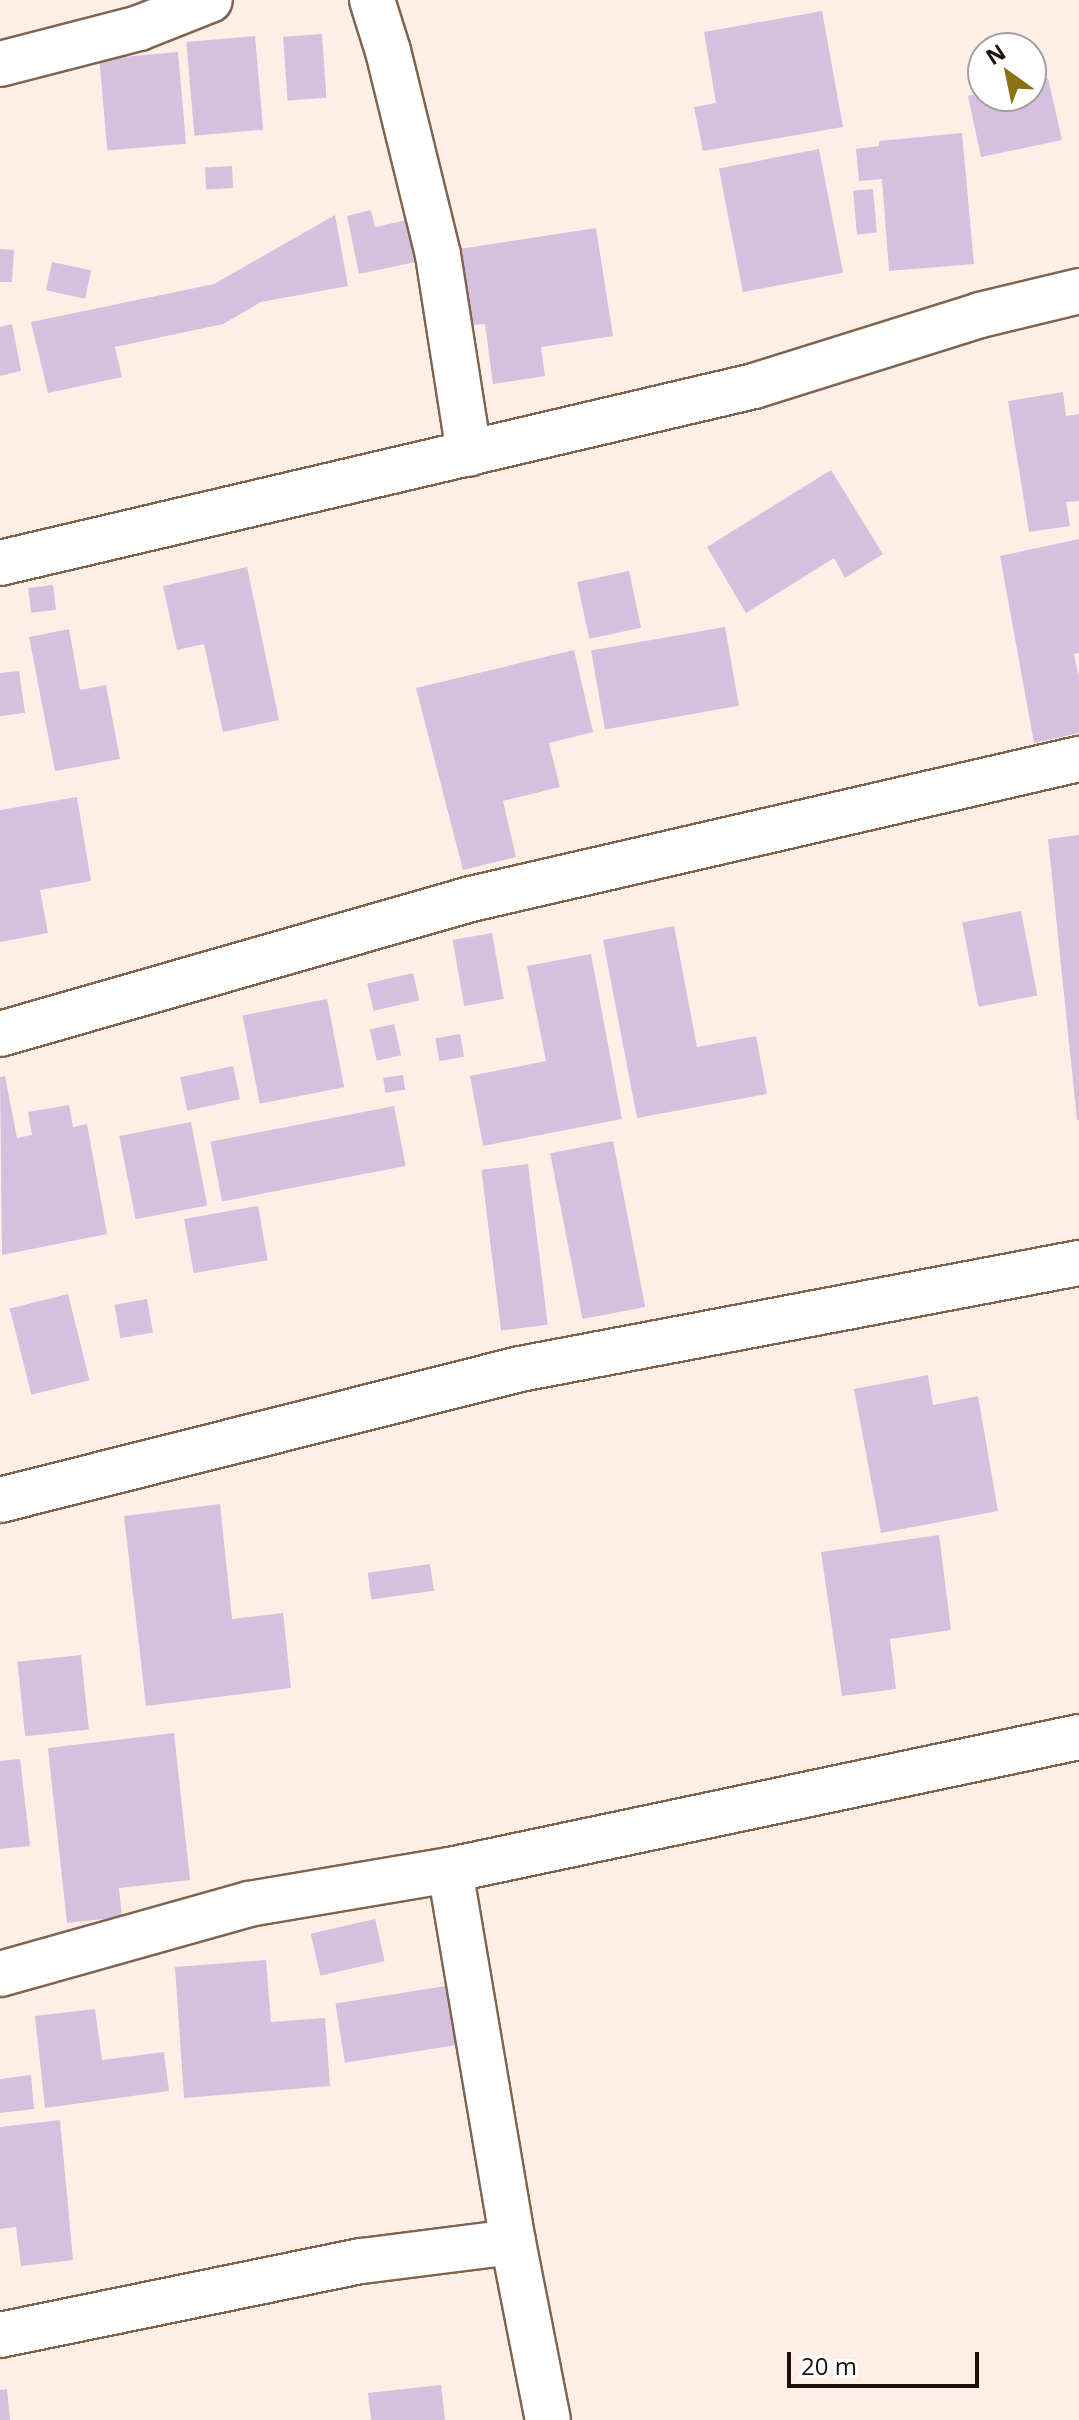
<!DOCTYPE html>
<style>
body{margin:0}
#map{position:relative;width:1079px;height:2420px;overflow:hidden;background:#fdefe5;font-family:"Open Sans",sans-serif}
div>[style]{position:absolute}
.building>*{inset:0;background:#d6c0df;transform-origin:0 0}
.roads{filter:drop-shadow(2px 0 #81634e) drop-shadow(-2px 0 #81634e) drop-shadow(0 2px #81634e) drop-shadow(0 -2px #81634e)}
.minor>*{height:44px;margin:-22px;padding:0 22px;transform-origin:22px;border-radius:22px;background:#fff}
span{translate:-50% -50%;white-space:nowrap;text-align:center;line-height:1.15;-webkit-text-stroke:8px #fff;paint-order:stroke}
.north{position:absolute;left:967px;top:32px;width:80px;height:80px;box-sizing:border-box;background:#fff;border:2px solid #a49f9c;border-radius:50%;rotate:327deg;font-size:22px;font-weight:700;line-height:32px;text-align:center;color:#1c1008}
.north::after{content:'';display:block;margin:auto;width:28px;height:36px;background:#8a7214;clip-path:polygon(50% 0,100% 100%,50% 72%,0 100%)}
.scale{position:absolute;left:787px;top:2352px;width:192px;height:36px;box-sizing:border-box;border:4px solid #1c1008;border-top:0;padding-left:10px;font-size:24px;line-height:28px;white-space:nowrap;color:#1c1008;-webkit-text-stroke:6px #fff;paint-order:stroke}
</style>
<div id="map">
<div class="building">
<div style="clip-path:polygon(822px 11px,843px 127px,703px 151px,694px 107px,716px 103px,704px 32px)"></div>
<div style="left:322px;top:34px;width:64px;height:39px;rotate:86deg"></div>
<div style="left:255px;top:36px;width:94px;height:69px;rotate:85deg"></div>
<div style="left:178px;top:52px;width:92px;height:79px;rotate:85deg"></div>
<div style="clip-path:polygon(1048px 78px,1062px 140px,981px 157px,968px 96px,983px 93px,983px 96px,1031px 96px,1031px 82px)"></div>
<div style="clip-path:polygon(962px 133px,974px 264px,889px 271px,882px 179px,859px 181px,856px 149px,879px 146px,879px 141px)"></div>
<div style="left:819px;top:149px;width:126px;height:102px;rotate:79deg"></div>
<div style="left:232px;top:166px;width:22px;height:27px;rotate:87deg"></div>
<div style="left:873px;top:189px;width:44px;height:20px;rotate:85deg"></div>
<div style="clip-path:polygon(371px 210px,375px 227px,416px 218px,425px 260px,359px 274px,347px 216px)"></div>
<div style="clip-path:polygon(335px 215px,348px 286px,261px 302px,223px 324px,115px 347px,122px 377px,48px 393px,31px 322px,214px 284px)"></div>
<div style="clip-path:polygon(596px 228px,613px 336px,541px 347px,545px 376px,493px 384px,485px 324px,471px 325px,459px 249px)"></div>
<div style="clip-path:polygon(0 249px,14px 250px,12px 282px,0 282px)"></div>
<div style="left:52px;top:262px;width:40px;height:29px;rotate:12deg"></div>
<div style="clip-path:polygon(12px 324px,21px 371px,0 376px,0 327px)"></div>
<div style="clip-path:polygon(1063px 392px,1066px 416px,1079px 414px,1079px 501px,1066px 502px,1070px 526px,1029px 532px,1008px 401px)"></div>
<div style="clip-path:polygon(831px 470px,883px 554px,845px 578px,834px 558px,746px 613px,707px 547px)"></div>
<div style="clip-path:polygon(1079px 539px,1079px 653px,1074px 654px,1079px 677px,1079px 733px,1034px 743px,1000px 556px)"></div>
<div style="clip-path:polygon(247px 567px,279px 720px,223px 732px,204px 644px,177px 650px,163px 586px)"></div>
<div style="left:629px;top:571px;width:58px;height:53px;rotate:78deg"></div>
<div style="left:53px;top:585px;width:25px;height:25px;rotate:83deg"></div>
<div style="left:725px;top:627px;width:80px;height:136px;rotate:80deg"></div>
<div style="clip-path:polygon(69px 629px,80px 690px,106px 685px,120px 759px,55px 771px,29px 637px)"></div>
<div style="clip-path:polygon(574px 650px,593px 732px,549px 743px,560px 787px,503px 801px,516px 857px,463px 870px,416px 688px)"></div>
<div style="clip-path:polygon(19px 671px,25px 713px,0 716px,0 673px)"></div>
<div style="clip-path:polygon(77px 797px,91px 881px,40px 890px,48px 933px,0 942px,0 810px)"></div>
<div style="clip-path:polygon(1079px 835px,1079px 1120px,1077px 1120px,1048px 839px)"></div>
<div style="left:1021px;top:911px;width:86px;height:60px;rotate:79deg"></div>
<div style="clip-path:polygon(674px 926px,697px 1047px,756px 1036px,767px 1094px,637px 1118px,603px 940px)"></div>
<div style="left:492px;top:933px;width:67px;height:40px;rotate:80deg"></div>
<div style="clip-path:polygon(591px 954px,622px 1119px,483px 1146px,470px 1076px,546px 1061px,527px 966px)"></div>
<div style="left:413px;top:973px;width:28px;height:47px;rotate:77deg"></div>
<div style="left:327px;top:999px;width:90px;height:86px;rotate:79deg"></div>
<div style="left:394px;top:1024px;width:32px;height:25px;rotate:77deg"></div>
<div style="left:460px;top:1034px;width:23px;height:25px;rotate:80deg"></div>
<div style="left:233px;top:1066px;width:34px;height:54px;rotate:78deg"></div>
<div style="left:403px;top:1075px;width:15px;height:20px;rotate:82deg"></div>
<div style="clip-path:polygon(5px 1076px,17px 1138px,32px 1135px,28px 1112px,69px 1105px,73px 1127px,87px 1124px,107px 1234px,2px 1255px,0 1077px)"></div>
<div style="left:394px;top:1106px;width:61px;height:187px;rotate:79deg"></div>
<div style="left:191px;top:1122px;width:85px;height:73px;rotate:79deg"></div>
<div style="left:613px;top:1141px;width:169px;height:64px;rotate:79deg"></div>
<div style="left:528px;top:1164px;width:162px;height:47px;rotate:83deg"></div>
<div style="left:258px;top:1206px;width:55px;height:75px;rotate:80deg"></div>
<div style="left:68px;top:1294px;width:89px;height:60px;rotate:76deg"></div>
<div style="left:147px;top:1299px;width:34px;height:33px;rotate:80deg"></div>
<div style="clip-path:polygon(928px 1375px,933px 1405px,978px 1396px,998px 1511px,881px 1533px,854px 1389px)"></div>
<div style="clip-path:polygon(220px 1504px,232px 1619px,283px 1613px,291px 1688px,146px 1706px,124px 1516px)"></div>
<div style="clip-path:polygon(939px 1535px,951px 1630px,890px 1639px,896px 1689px,842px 1696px,821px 1552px)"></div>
<div style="left:430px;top:1564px;width:27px;height:63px;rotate:82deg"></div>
<div style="left:81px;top:1655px;width:75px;height:64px;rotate:84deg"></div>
<div style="clip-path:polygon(174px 1733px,190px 1880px,119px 1888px,122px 1917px,67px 1923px,48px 1748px)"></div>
<div style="clip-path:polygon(20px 1759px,30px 1846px,0 1849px,0 1761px)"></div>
<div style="left:375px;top:1919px;width:43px;height:66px;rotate:77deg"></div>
<div style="clip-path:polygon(266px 1960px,271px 2022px,325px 2018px,330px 2086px,184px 2098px,175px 1967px)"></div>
<div style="left:452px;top:1985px;width:60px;height:118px;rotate:81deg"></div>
<div style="clip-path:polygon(95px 2009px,102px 2060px,164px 2052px,169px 2091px,45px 2108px,35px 2016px)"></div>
<div style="clip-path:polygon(31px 2075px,34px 2109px,0 2113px,0 2079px)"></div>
<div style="clip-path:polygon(60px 2120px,73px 2260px,21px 2266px,16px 2227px,0 2229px,0 2127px)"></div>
<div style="clip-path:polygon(441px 2385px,445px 2420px,371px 2420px,368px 2393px)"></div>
<div style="clip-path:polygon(7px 2389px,10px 2420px,0 2420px,0 2390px)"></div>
</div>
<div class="roads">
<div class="minor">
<div style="left:372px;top:0;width:53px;rotate:72.6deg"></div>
<div style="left:388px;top:51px;width:210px;rotate:76.2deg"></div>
<div style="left:438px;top:255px;width:201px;rotate:81.1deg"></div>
<div style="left:0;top:64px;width:144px;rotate:-14.5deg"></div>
<div style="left:139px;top:28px;width:76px;rotate:-21.5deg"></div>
<div style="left:0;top:563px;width:774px;rotate:-13.21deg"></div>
<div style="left:754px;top:386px;width:237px;rotate:-17.4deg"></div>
<div style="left:980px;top:315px;width:102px;rotate:-13.6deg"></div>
<div style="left:0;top:1034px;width:490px;rotate:-16deg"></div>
<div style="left:471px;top:899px;width:624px;rotate:-12.97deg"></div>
<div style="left:0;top:1500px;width:536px;rotate:-14.14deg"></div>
<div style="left:520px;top:1369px;width:569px;rotate:-10.74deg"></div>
<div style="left:450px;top:1870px;width:377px;rotate:80.4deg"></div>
<div style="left:513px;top:2242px;width:181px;rotate:78.9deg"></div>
<div style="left:0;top:1974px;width:259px;rotate:-15.7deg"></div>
<div style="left:249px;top:1904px;width:204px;rotate:-9.6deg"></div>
<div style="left:450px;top:1870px;width:643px;rotate:-11.94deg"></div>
<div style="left:0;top:2335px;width:369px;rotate:-11.6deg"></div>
<div style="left:362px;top:2261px;width:152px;rotate:-7.2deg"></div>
</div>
</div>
<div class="north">N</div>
<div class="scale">20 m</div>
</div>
